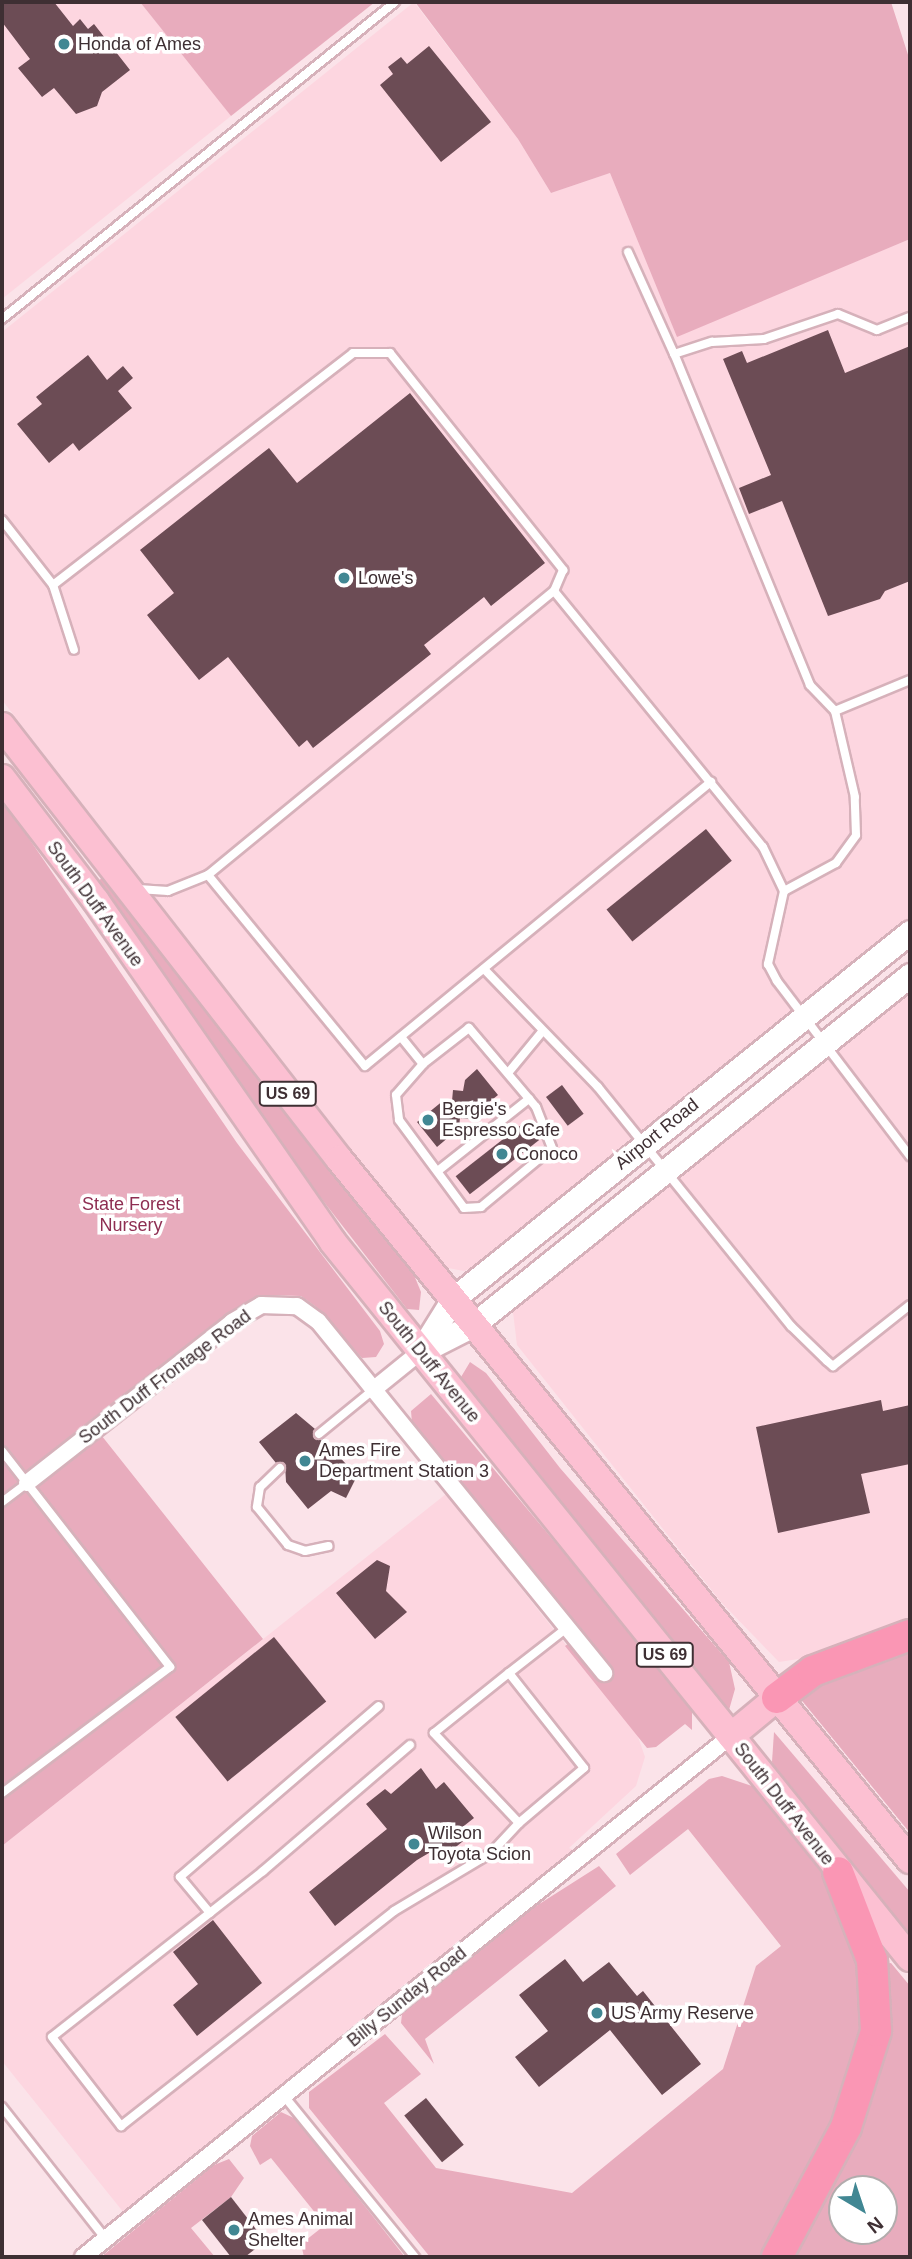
<!DOCTYPE html>
<style>
body{margin:0}
#map{position:relative;width:912px;height:2259px;overflow:hidden;background:#fbe3e9;font-family:Helvetica,sans-serif}
div>[style]{position:absolute}
.built>*{inset:0;background:#fdd6e0}
.green>*{inset:0;background:#e8acbd}
.building>*{inset:0;background:#6c4c55;transform-origin:0 0}
.roads{filter:drop-shadow(2px 0 #d6b1ba) drop-shadow(-2px 0 #d6b1ba) drop-shadow(0 2px #d6b1ba) drop-shadow(0 -2px #d6b1ba)}
.lane>*{height:8px;margin:-4px;padding:0 4px;transform-origin:4px;border-radius:4px;background:#fff}
.street>*{height:16px;margin:-8px;padding:0 8px;transform-origin:8px;border-radius:8px;background:#fff}
.secondary>*{height:23px;margin:-11.5px;padding:0 11.5px;transform-origin:11.5px;border-radius:11.5px;background:#fff}
.primary>*{height:26px;margin:-13px;padding:0 13px;transform-origin:13px;border-radius:13px;background:#fcc0d2}
.highway>*{height:30px;margin:-15px;padding:0 15px;transform-origin:15px;border-radius:15px;background:#fa96b4}
.dots>*{width:19px;height:19px;translate:-50% -50%;box-sizing:border-box;border:4px solid #fff;border-radius:50%}
span{translate:-50% -50%;white-space:nowrap;text-align:center;line-height:1.15;-webkit-text-stroke:7px #fff;paint-order:stroke}
.shield-label span{padding:2px 5px;background:#fff;border:2px solid;border-radius:5px;-webkit-text-stroke-width:0}
.shield-label{font-size:16px;color:#3e2f33;font-weight:700}
.poi-label{font-size:18px;color:#3e2f33}
.left{translate:0 -50%;text-align:left}
.street-label{font-size:18px;color:#3e2f33}
.park-label{font-size:18px;color:#8e2e52}
.frame{position:absolute;inset:0;border:4px solid #3e2f33;pointer-events:none}
.north{position:absolute;left:828px;top:2175px;width:70px;height:70px;box-sizing:border-box;background:#fff;border:2px solid #b2acad;border-radius:50%;rotate:141deg;font-size:19px;font-weight:700;line-height:28px;text-align:center;color:#3e2f33}
.north::after{content:'';display:block;margin:auto;width:24px;height:32px;background:#418793;clip-path:polygon(50% 0,100% 100%,50% 72%,0 100%)}
</style>
<div id="map">
<div class="built">
<div style="clip-path:polygon(2px 2px,140px 2px,231px 116px,2px 299px)"></div>
<div style="clip-path:polygon(414px 2px,518px 139px,551px 193px,610px 173px,677px 336px,910px 239px,910px 923px,485px 1262px,464px 1271px,448px 1268px,431px 1252px,2px 700px,2px 332px)"></div>
<div style="clip-path:polygon(910px 983px,910px 1623px,811px 1657px,779px 1662px,721px 1602px,517px 1345px,513px 1312px,522px 1298px)"></div>
<div style="clip-path:polygon(446px 1494px,637px 1734px,645px 1757px,636px 1786px,569px 1848px,573px 1850px,124px 2213px,2px 2061px,2px 1846px)"></div>
</div>
<div class="green">
<div style="clip-path:polygon(140px 2px,375px 2px,231px 116px)"></div>
<div style="clip-path:polygon(415px 2px,891px 2px,910px 61px,910px 239px,677px 337px,610px 173px,551px 193px,518px 139px)"></div>
<div style="clip-path:polygon(2px 799px,237px 1143px,380px 1331px,384px 1344px,376px 1357px,362px 1358px,315px 1306px,301px 1296px,268px 1295px,226px 1317px,90px 1421px,263px 1639px,2px 1846px)"></div>
<div style="clip-path:polygon(103px 877px,414px 1275px,421px 1292px,419px 1310px,407px 1309px,279px 1144px,97px 882px)"></div>
<div style="clip-path:polygon(470px 1362px,486px 1373px,560px 1468px,729px 1662px,735px 1689px,729px 1710px,472px 1397px,461px 1377px)"></div>
<div style="clip-path:polygon(431px 1394px,692px 1706px,692px 1730px,685px 1724px,656px 1747px,647px 1748px,565px 1646px,569px 1643px,600px 1681px,613px 1670px,412px 1423px,411px 1411px)"></div>
<div style="clip-path:polygon(910px 1650px,910px 1833px,799px 1697px,873px 1659px)"></div>
<div style="clip-path:polygon(774px 1732px,910px 1892px,910px 1935px,779px 1776px,772px 1762px)"></div>
<div style="clip-path:polygon(722px 1776px,752px 1786px,810px 1852px,837px 1901px,861px 1966px,865px 2019px,845px 2098px,763px 2257px,430px 2257px,309px 2108px,309px 2092px,385px 2034px,421px 2074px,384px 2103px,436px 2168px,572px 2193px,723px 2069px,756px 1966px,781px 1946px,688px 1829px,630px 1875px,616px 1854px,709px 1779px)"></div>
<div style="clip-path:polygon(599px 1866px,616px 1886px,425px 2039px,434px 2064px,401px 2023px,402px 2014px,533px 1908px)"></div>
<div style="clip-path:polygon(evenodd,891px 1963px,910px 1986px,910px 2257px,789px 2257px,885px 1964px,891px 1963px,842px 2189px,884px 2189px,884px 2231px,842px 2231px,842px 2189px)"></div>
<div style="clip-path:polygon(281px 2112px,296px 2119px,405px 2257px,304px 2257px,301px 2244px,325px 2225px,271px 2158px,260px 2165px,250px 2146px,252px 2136px)"></div>
<div style="clip-path:polygon(229px 2159px,244px 2178px,231px 2197px,191px 2228px,215px 2257px,101px 2257px,214px 2165px)"></div>
</div>
<div class="building">
<div style="clip-path:polygon(2px 2px,54px 2px,73px 26px,80px 19px,88px 29px,94px 24px,130px 70px,102px 92px,97px 106px,76px 114px,54px 88px,42px 97px,18px 68px,30px 59px,2px 22px)"></div>
<div style="clip-path:polygon(429px 46px,491px 122px,441px 162px,380px 85px,393px 74px,388px 67px,401px 57px,407px 64px)"></div>
<div style="clip-path:polygon(828px 330px,845px 373px,910px 346px,910px 581px,885px 591px,880px 599px,828px 616px,782px 501px,749px 514px,739px 488px,771px 475px,723px 359px,742px 351px,747px 363px)"></div>
<div style="clip-path:polygon(88px 355px,107px 380px,123px 366px,133px 378px,118px 391px,132px 408px,79px 451px,73px 443px,49px 463px,17px 424px,42px 404px,36px 397px)"></div>
<div style="clip-path:polygon(410px 393px,545px 563px,491px 606px,484px 597px,424px 645px,431px 654px,313px 748px,307px 740px,299px 747px,228px 657px,199px 680px,147px 615px,174px 593px,140px 550px,269px 448px,297px 483px)"></div>
<div style="left:706px;top:829px;width:41px;height:128px;rotate:51deg"></div>
<div style="clip-path:polygon(477px 1069px,498px 1095px,468px 1119px,460px 1118px,459px 1127px,451px 1126px,450px 1136px,437px 1147px,417px 1122px,444px 1100px,452px 1101px,453px 1090px,463px 1091px,465px 1080px)"></div>
<div style="left:562px;top:1085px;width:36px;height:20px;rotate:53deg"></div>
<div style="left:525px;top:1122px;width:23px;height:88px;rotate:52deg"></div>
<div style="clip-path:polygon(881px 1400px,883px 1411px,910px 1405px,910px 1464px,861px 1474px,870px 1513px,778px 1533px,756px 1427px)"></div>
<div style="clip-path:polygon(296px 1413px,315px 1429px,314px 1439px,323px 1439px,357px 1476px,346px 1498px,331px 1491px,308px 1509px,286px 1482px,285px 1464px,276px 1463px,259px 1442px)"></div>
<div style="clip-path:polygon(377px 1560px,390px 1566px,386px 1591px,407px 1612px,375px 1639px,336px 1593px)"></div>
<div style="left:274px;top:1637px;width:83px;height:127px;rotate:51deg"></div>
<div style="clip-path:polygon(421px 1768px,436px 1789px,444px 1782px,474px 1818px,460px 1829px,467px 1838px,442px 1858px,434px 1850px,417px 1860px,335px 1926px,309px 1892px,387px 1829px,366px 1804px,385px 1789px,391px 1794px)"></div>
<div style="clip-path:polygon(213px 1920px,262px 1983px,197px 2036px,173px 2005px,198px 1984px,173px 1952px)"></div>
<div style="clip-path:polygon(565px 1959px,583px 1982px,609px 1962px,637px 1996px,643px 1991px,701px 2064px,662px 2095px,610px 2030px,539px 2087px,515px 2057px,548px 2031px,519px 1995px)"></div>
<div style="left:426px;top:2098px;width:60px;height:28px;rotate:51deg"></div>
<div style="clip-path:polygon(231px 2197px,265px 2241px,245px 2257px,231px 2257px,202px 2220px)"></div>
</div>
<div class="roads">
<div class="lane">
<div style="left:628px;top:252px;width:112px;rotate:65.7deg"></div>
<div style="left:2px;top:319px;width:505px;rotate:-38.89deg"></div>
<div style="left:2px;top:520px;width:83px;rotate:51.9deg"></div>
<div style="left:53px;top:585px;width:68px;rotate:72.1deg"></div>
<div style="left:53px;top:585px;width:379px;rotate:-37.7deg"></div>
<div style="left:353px;top:353px;width:37px"></div>
<div style="left:390px;top:353px;width:278px;rotate:51.4deg"></div>
<div style="left:563px;top:570px;width:23px;rotate:113deg"></div>
<div style="left:835px;top:711px;width:36px;rotate:-134deg"></div>
<div style="left:810px;top:685px;width:358px;rotate:-112.3deg"></div>
<div style="left:674px;top:354px;width:40px;rotate:-18deg"></div>
<div style="left:712px;top:342px;width:52px;rotate:-3.3deg"></div>
<div style="left:764px;top:339px;width:78px;rotate:-18.7deg"></div>
<div style="left:838px;top:314px;width:42px;rotate:22.3deg"></div>
<div style="left:877px;top:330px;width:35px;rotate:-22deg"></div>
<div style="left:208px;top:875px;width:247px;rotate:50.6deg"></div>
<div style="left:365px;top:1066px;width:448px;rotate:-39.4deg"></div>
<div style="left:138px;top:889px;width:30px;rotate:4deg"></div>
<div style="left:168px;top:891px;width:43px;rotate:-21.8deg"></div>
<div style="left:208px;top:875px;width:448px;rotate:-39.4deg"></div>
<div style="left:554px;top:591px;width:330px;rotate:50.8deg"></div>
<div style="left:763px;top:847px;width:49px;rotate:64.5deg"></div>
<div style="left:784px;top:891px;width:75px;rotate:102.4deg"></div>
<div style="left:768px;top:964px;width:19px;rotate:62deg"></div>
<div style="left:777px;top:981px;width:220px;rotate:52.8deg"></div>
<div style="left:784px;top:891px;width:59px;rotate:-28.3deg"></div>
<div style="left:836px;top:863px;width:34px;rotate:-54deg"></div>
<div style="left:856px;top:835px;width:38px;rotate:-92deg"></div>
<div style="left:855px;top:797px;width:88px;rotate:-103.1deg"></div>
<div style="left:835px;top:711px;width:81px;rotate:-22.5deg"></div>
<div style="left:484px;top:969px;width:164px;rotate:46deg"></div>
<div style="left:598px;top:1087px;width:307px;rotate:51.1deg"></div>
<div style="left:791px;top:1326px;width:50px;rotate:44.2deg"></div>
<div style="left:827px;top:1361px;width:8px;rotate:40deg"></div>
<div style="left:833px;top:1366px;width:98px;rotate:-38.4deg"></div>
<div style="left:401px;top:1037px;width:35px;rotate:51deg"></div>
<div style="left:423px;top:1064px;width:41px;rotate:131.1deg"></div>
<div style="left:396px;top:1095px;width:25px;rotate:83deg"></div>
<div style="left:399px;top:1120px;width:109px;rotate:53.5deg"></div>
<div style="left:464px;top:1208px;width:17px;rotate:-3deg"></div>
<div style="left:481px;top:1207px;width:92px;rotate:-39.7deg"></div>
<div style="left:552px;top:1148px;width:44px;rotate:-111.3deg"></div>
<div style="left:536px;top:1107px;width:104px;rotate:-130.3deg"></div>
<div style="left:469px;top:1028px;width:58px;rotate:142deg"></div>
<div style="left:508px;top:1073px;width:52px;rotate:-50.5deg"></div>
<div style="left:439px;top:1170px;width:115px;rotate:-38.3deg"></div>
<div style="left:319px;top:1434px;width:70px;rotate:-39.2deg"></div>
<div style="left:2px;top:1451px;width:274px;rotate:52.1deg"></div>
<div style="left:170px;top:1667px;width:210px;rotate:143.1deg"></div>
<div style="left:280px;top:1468px;width:28px;rotate:136deg"></div>
<div style="left:260px;top:1487px;width:20px;rotate:99deg"></div>
<div style="left:257px;top:1507px;width:49px;rotate:50.8deg"></div>
<div style="left:288px;top:1545px;width:18px;rotate:19deg"></div>
<div style="left:305px;top:1551px;width:24px;rotate:-12deg"></div>
<div style="left:2px;top:1502px;width:31px;rotate:-37deg"></div>
<div style="left:509px;top:1673px;width:121px;rotate:51.7deg"></div>
<div style="left:584px;top:1768px;width:85px;rotate:139.8deg"></div>
<div style="left:519px;top:1823px;width:124px;rotate:-133.4deg"></div>
<div style="left:434px;top:1733px;width:96px;rotate:-38.7deg"></div>
<div style="left:509px;top:1673px;width:75px;rotate:-37.9deg"></div>
<div style="left:410px;top:1745px;width:194px;rotate:139.4deg"></div>
<div style="left:263px;top:1871px;width:268px;rotate:141.8deg"></div>
<div style="left:52px;top:2037px;width:113px;rotate:52.2deg"></div>
<div style="left:121px;top:2126px;width:347px;rotate:-38.2deg"></div>
<div style="left:394px;top:1911px;width:113px;rotate:-30.9deg"></div>
<div style="left:491px;top:1853px;width:41px;rotate:-47deg"></div>
<div style="left:210px;top:1913px;width:47px;rotate:-129.8deg"></div>
<div style="left:180px;top:1877px;width:262px;rotate:-40.7deg"></div>
<div style="left:284px;top:2096px;width:208px;rotate:50.9deg"></div>
<div style="left:2px;top:2107px;width:168px;rotate:51.8deg"></div>
</div>
<div class="street">
<div style="left:373px;top:1390px;width:60px;rotate:-39deg"></div>
<div style="left:27px;top:1483px;width:261px;rotate:-38.1deg"></div>
<div style="left:232px;top:1322px;width:34px;rotate:-30deg"></div>
<div style="left:261px;top:1305px;width:36px;rotate:2deg"></div>
<div style="left:297px;top:1306px;width:26px;rotate:36deg"></div>
<div style="left:318px;top:1321px;width:454px;rotate:50.9deg"></div>
<div style="left:83px;top:2257px;width:831px;rotate:-38.8deg"></div>
</div>
<div class="secondary">
<div style="left:420px;top:1352px;width:62px;rotate:-58.1deg"></div>
<div style="left:453px;top:1299px;width:586px;rotate:-38.77deg"></div>
<div style="left:420px;top:1352px;width:59px;rotate:-27deg"></div>
<div style="left:473px;top:1325px;width:560px;rotate:-38.69deg"></div>
</div>
<div class="primary">
<div style="left:2px;top:726px;width:549px;rotate:52.11deg"></div>
<div style="left:339px;top:1159px;width:904px;rotate:50.84deg"></div>
<div style="left:2px;top:778px;width:155px;rotate:52.6deg"></div>
<div style="left:96px;top:901px;width:414px;rotate:55.2deg"></div>
<div style="left:332px;top:1241px;width:921px;rotate:51.13deg"></div>
<div style="left:731px;top:1736px;width:60px;rotate:-39.6deg"></div>
</div>
<div class="highway">
<div style="left:777px;top:1698px;width:45px;rotate:-36.9deg"></div>
<div style="left:813px;top:1671px;width:103px;rotate:-20.4deg"></div>
<div style="left:777px;top:2257px;width:147px;rotate:-62deg"></div>
<div style="left:846px;top:2127px;width:101px;rotate:-72.6deg"></div>
<div style="left:876px;top:2031px;width:71px;rotate:-93.2deg"></div>
<div style="left:872px;top:1960px;width:94px;rotate:-111.1deg"></div>
</div>
</div>
<div class="dots">
<div style="left:64px;top:44px;background:#418793"></div>
<div style="left:344px;top:578px;background:#418793"></div>
<div style="left:428px;top:1120px;background:#418793"></div>
<div style="left:502px;top:1154px;background:#418793"></div>
<div style="left:305px;top:1461px;background:#418793"></div>
<div style="left:414px;top:1844px;background:#418793"></div>
<div style="left:597px;top:2013px;background:#418793"></div>
<div style="left:234px;top:2230px;background:#418793"></div>
</div>
<div class="shield-label">
<span style="left:288px;top:1094px">US 69</span>
<span style="left:665px;top:1655px">US 69</span>
</div>
<div class="poi-label">
<span class="left" style="left:78px;top:44px">Honda of Ames</span>
<span class="left" style="left:358px;top:578px">Lowe's</span>
<span class="left" style="left:442px;top:1120px">Bergie's<br>Espresso Cafe</span>
<span class="left" style="left:516px;top:1154px">Conoco</span>
<span class="left" style="left:319px;top:1461px">Ames Fire<br>Department Station 3</span>
<span class="left" style="left:428px;top:1844px">Wilson<br>Toyota Scion</span>
<span class="left" style="left:611px;top:2013px">US Army Reserve</span>
<span class="left" style="left:248px;top:2230px">Ames Animal<br>Shelter</span>
</div>
<div class="street-label">
<span style="left:95px;top:904px;rotate:54deg">South Duff Avenue</span>
<span style="left:657px;top:1134px;rotate:-39deg">Airport Road</span>
<span style="left:429px;top:1362px;rotate:51deg">South Duff Avenue</span>
<span style="left:165px;top:1377px;rotate:-37deg">South Duff Frontage Road</span>
<span style="left:784px;top:1804px;rotate:52deg">South Duff Avenue</span>
<span style="left:407px;top:1997px;rotate:-39deg">Billy Sunday Road</span>
</div>
<div class="park-label">
<span style="left:131px;top:1215px">State Forest<br>Nursery</span>
</div>
<div class="frame"></div>
<div class="north">N</div>
</div>
